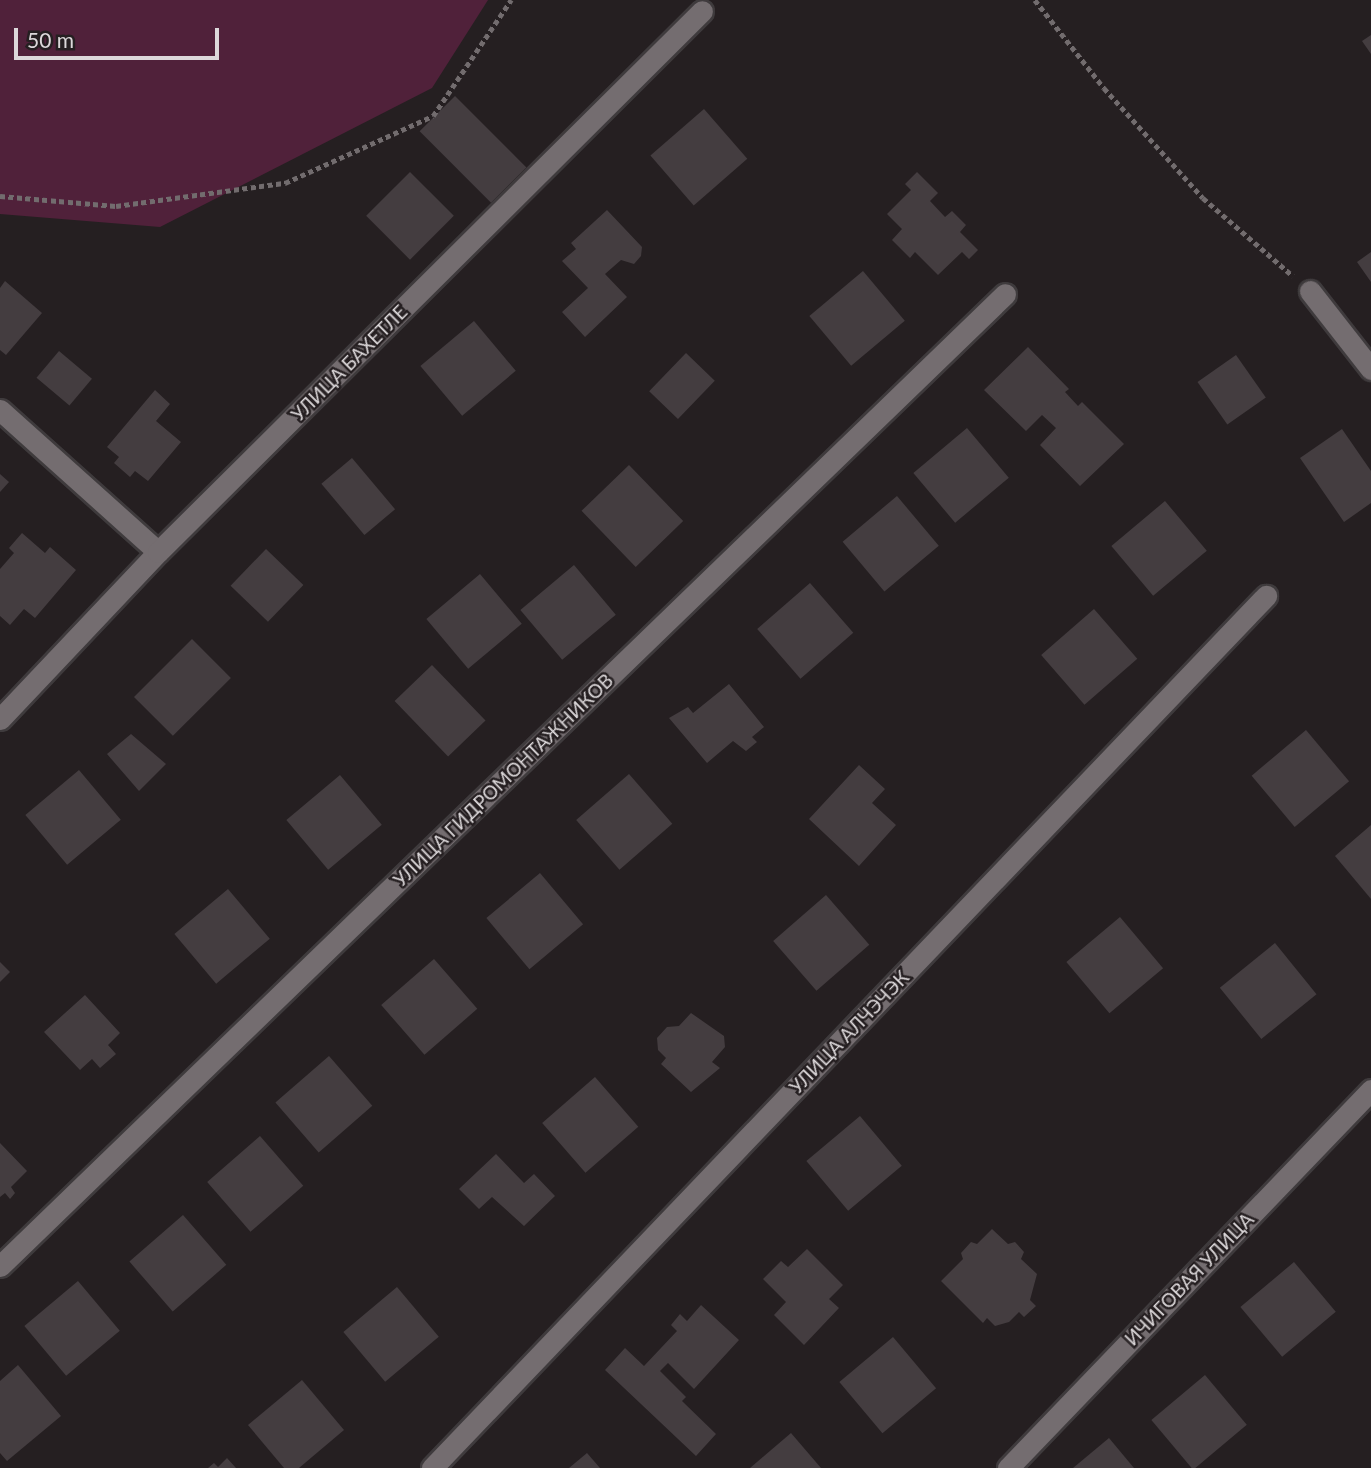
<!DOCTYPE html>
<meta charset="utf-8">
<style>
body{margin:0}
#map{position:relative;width:1371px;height:1468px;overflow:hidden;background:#251f21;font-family:Lato,sans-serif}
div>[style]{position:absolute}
.green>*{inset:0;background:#50213a}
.building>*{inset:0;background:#443d40;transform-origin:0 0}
.path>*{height:4.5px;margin-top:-2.25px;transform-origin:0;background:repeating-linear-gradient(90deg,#726c6e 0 5px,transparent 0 8.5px)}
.roads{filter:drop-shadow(2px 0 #3f3b3d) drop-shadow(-2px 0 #3f3b3d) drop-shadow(0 2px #3f3b3d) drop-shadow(0 -2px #3f3b3d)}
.minor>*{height:21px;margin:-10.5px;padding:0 10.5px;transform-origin:10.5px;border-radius:10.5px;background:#746d70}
span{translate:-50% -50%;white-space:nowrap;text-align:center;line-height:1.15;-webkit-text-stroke:5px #251f21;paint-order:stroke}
.street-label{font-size:19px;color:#dcd8da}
.scale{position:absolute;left:14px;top:28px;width:205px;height:32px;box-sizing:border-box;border:4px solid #dcd8da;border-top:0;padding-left:9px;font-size:21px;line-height:24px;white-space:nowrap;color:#dcd8da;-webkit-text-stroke:5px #251f21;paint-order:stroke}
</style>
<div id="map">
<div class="green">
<div style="clip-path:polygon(0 0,488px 0,432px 88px,160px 227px,0 214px)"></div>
</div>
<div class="building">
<div style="clip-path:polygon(1371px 35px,1371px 54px,1362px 41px)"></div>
<div style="left:455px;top:96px;width:101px;height:50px;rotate:45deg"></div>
<div style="left:704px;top:109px;width:66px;height:71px;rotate:49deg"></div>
<div style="left:410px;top:172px;width:62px;height:62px;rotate:45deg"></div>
<div style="clip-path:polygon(917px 172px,938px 193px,930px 201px,945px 217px,952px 211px,966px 225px,960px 232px,978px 250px,969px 259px,962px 252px,938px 275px,915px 252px,910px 258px,892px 240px,902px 229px,887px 214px,911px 190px,905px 184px)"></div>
<div style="clip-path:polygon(607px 210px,642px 247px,641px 256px,634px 264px,621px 260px,605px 274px,627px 297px,585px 337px,562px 312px,588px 288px,562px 261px,576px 249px,571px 243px)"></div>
<div style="clip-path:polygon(1371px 252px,1371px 282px,1357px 262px)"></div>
<div style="left:863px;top:271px;width:65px;height:70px;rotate:50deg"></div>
<div style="clip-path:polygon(5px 281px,42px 313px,6px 355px,0 350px,0 288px)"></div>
<div style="left:474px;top:321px;width:65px;height:70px;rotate:50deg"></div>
<div style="clip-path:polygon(1028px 347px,1069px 389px,1065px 392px,1078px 406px,1082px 402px,1124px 444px,1080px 486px,1040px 445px,1056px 428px,1042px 415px,1026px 431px,984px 390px)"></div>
<div style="left:59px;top:351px;width:43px;height:35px;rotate:40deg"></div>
<div style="left:686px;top:353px;width:40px;height:53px;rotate:44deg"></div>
<div style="left:1236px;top:355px;width:52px;height:47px;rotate:55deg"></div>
<div style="clip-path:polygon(155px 390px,170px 404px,156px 421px,181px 442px,148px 481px,135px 471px,130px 477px,114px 463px,119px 457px,107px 447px)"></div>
<div style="left:967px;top:428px;width:65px;height:70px;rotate:50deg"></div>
<div style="clip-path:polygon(1342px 429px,1371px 471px,1371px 503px,1344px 522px,1300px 458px)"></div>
<div style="left:352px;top:458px;width:67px;height:40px;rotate:50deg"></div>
<div style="left:629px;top:465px;width:78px;height:66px;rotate:46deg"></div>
<div style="clip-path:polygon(0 474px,9px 482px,0 492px)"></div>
<div style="left:897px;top:496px;width:65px;height:71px;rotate:50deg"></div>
<div style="left:1165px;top:501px;width:65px;height:70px;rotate:50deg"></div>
<div style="clip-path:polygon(22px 533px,45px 553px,50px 547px,76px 570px,35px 618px,24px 609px,10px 625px,0 616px,0 569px,14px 553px,9px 548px)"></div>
<div style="left:266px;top:549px;width:52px;height:51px;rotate:44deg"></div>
<div style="left:574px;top:565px;width:65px;height:70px;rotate:50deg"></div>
<div style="left:480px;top:574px;width:65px;height:70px;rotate:50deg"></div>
<div style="left:810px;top:583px;width:66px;height:70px;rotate:49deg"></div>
<div style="left:1094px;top:609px;width:66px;height:70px;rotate:49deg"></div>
<div style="left:192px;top:639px;width:55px;height:82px;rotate:45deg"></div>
<div style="left:432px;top:665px;width:77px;height:52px;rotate:46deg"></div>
<div style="clip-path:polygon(729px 684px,764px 727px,752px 737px,757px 742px,746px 751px,733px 741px,707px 763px,669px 718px,688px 707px,693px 713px)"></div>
<div style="left:1306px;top:730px;width:67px;height:71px;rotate:50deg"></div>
<div style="clip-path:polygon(131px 734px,166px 764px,139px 791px,107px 754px)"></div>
<div style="clip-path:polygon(859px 765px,885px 789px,872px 803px,896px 825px,859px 866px,809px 819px)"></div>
<div style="left:79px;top:770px;width:65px;height:70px;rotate:50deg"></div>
<div style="left:629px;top:774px;width:66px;height:70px;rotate:49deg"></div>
<div style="left:340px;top:775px;width:65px;height:70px;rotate:50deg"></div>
<div style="clip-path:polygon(1371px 825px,1371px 899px,1335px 856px)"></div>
<div style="left:540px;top:873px;width:67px;height:70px;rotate:50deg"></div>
<div style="left:228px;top:889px;width:65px;height:70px;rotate:50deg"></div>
<div style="left:826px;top:895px;width:66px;height:70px;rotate:49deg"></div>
<div style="left:1120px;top:917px;width:67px;height:70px;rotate:50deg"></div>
<div style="left:1275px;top:943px;width:66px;height:71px;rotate:51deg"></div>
<div style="left:434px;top:959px;width:66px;height:70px;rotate:49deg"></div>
<div style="clip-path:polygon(0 962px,10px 972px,0 982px)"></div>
<div style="clip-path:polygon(85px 995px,120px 1033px,108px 1045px,116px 1054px,100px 1068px,92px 1059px,80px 1070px,44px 1032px)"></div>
<div style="clip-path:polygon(691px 1013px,724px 1036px,725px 1047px,712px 1062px,720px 1068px,691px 1092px,661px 1064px,666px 1058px,658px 1050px,657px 1038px,667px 1027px,679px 1026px)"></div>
<div style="left:329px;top:1056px;width:66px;height:71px;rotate:49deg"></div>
<div style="left:595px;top:1077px;width:66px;height:70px;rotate:49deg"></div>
<div style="left:860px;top:1116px;width:65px;height:70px;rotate:50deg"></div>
<div style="left:260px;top:1136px;width:66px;height:70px;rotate:49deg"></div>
<div style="clip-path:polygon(0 1143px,27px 1171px,11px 1187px,15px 1193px,10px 1199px,5px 1193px,0 1197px)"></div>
<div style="clip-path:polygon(496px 1154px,524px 1183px,534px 1174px,555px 1196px,524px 1226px,492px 1197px,479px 1209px,459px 1189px)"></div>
<div style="left:183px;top:1215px;width:66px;height:71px;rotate:49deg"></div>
<div style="clip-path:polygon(992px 1229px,1008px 1244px,1015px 1242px,1024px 1252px,1021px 1259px,1037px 1274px,1030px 1300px,1036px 1306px,1024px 1317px,1019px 1312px,1009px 1322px,995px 1326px,987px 1318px,983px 1323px,941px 1281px,963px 1259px,961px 1253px,971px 1242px,977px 1244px)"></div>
<div style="clip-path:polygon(807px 1249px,843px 1285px,829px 1299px,839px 1308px,804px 1345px,774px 1315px,786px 1302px,763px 1279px,781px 1261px,788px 1267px)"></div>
<div style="left:1294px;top:1262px;width:65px;height:70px;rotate:50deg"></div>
<div style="left:78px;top:1281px;width:65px;height:70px;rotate:50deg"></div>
<div style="left:397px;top:1287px;width:65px;height:70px;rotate:50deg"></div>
<div style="clip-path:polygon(701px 1305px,739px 1340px,694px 1389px,668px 1363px,660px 1371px,686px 1397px,682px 1401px,716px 1434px,696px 1456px,605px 1370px,625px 1348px,644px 1366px,677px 1331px,671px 1325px,680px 1314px,687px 1321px)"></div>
<div style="left:893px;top:1337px;width:67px;height:70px;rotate:50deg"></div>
<div style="clip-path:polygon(18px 1365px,61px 1416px,7px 1461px,0 1453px,0 1381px)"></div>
<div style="left:1205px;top:1375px;width:65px;height:70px;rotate:50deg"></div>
<div style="clip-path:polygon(302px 1380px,344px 1430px,299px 1468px,284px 1468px,248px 1425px)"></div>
<div style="clip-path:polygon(791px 1433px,821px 1468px,750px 1468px)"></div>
<div style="clip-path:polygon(1109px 1438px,1134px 1468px,1073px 1468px)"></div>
<div style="clip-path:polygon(587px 1453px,600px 1468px,569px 1468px)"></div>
<div style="clip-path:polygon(227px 1458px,236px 1468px,208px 1468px,214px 1463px,218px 1467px)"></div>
</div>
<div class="path">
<div style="left:1035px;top:0;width:112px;rotate:51.9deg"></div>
<div style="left:1104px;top:88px;width:148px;rotate:48deg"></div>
<div style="left:1203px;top:198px;width:119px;rotate:40.9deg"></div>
<div style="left:0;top:196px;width:116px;rotate:4.9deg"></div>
<div style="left:116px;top:206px;width:171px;rotate:-7.8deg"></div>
<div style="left:285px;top:183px;width:162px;rotate:-24.4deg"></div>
<div style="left:433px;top:116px;width:140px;rotate:-56.1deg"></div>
</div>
<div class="roads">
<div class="minor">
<div style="left:1310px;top:291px;width:99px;rotate:52deg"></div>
<div style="left:0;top:410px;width:212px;rotate:41.9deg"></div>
<div style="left:0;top:719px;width:230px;rotate:-46.6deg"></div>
<div style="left:158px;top:552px;width:767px;rotate:-44.84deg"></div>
<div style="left:0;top:1266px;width:1398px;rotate:-44.04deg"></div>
<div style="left:432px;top:1468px;width:1207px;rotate:-46.28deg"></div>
<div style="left:1008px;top:1468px;width:524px;rotate:-46.16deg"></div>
</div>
</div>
<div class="street-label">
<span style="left:349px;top:363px;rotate:-45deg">УЛИЦА БАХЕТЛЕ</span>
<span style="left:503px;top:780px;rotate:-44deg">УЛИЦА ГИДРОМОНТАЖНИКОВ</span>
<span style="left:849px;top:1032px;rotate:-46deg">УЛИЦА АЛЧЭЧЭК</span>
<span style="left:1189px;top:1279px;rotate:-46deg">ИЧИГОВАЯ УЛИЦА</span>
</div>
<div class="scale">50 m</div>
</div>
